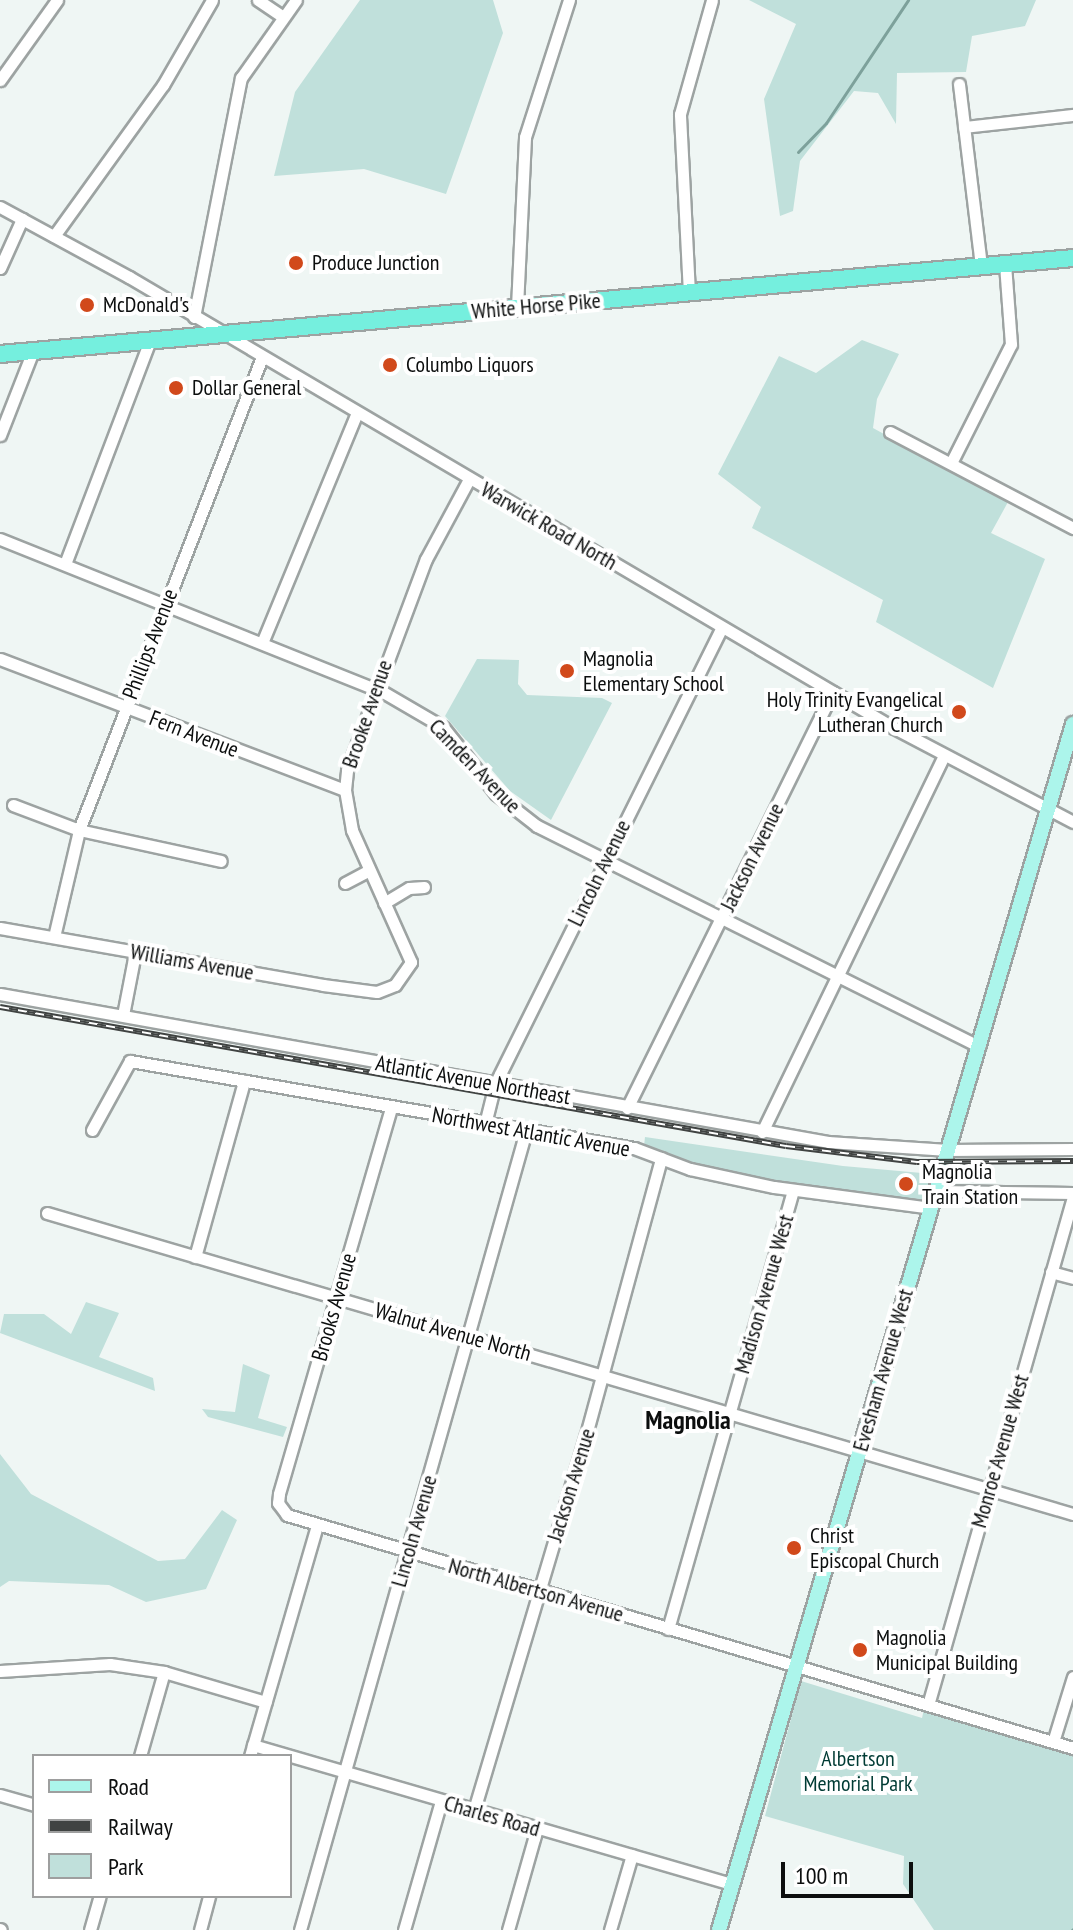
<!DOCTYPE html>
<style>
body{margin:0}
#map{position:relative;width:1073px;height:1930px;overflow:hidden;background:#eff6f4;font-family:"PT Sans Narrow",sans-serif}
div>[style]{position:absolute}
.green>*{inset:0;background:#c0e0db}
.stream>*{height:3px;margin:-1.5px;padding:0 1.5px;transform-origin:1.5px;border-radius:1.5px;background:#7da19b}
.roads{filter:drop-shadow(2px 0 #9da3a2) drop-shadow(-2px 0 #9da3a2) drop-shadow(0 2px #9da3a2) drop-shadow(0 -2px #9da3a2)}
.minor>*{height:11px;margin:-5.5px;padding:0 5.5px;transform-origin:5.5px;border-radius:5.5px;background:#fff}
.major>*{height:14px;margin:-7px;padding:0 7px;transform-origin:7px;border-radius:7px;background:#acf5eb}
.highway>*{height:16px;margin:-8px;padding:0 8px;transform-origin:8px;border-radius:8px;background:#75efde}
.rail>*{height:6px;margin-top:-3px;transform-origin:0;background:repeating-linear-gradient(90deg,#fff 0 9px,#404342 0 18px);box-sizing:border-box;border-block:2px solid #404342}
.dots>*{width:22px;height:22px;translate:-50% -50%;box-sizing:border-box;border:4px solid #fff;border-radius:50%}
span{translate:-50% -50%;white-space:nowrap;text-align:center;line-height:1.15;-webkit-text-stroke:8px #fff;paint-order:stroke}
.poi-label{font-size:22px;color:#0c0e0e}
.left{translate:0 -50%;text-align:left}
.right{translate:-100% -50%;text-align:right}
.street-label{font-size:22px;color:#0c0e0e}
.park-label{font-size:22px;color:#003b34}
.quarter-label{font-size:26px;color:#0c0e0e;font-weight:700}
.legend{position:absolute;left:32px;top:1754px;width:260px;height:144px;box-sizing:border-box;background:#fff;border:2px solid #9e9f9f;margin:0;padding:10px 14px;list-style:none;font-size:24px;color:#0c0e0e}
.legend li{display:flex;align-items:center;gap:16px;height:40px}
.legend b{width:40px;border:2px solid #9e9f9f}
.scale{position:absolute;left:781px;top:1862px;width:132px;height:36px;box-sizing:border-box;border:4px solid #0c0e0e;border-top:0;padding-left:10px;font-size:24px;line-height:28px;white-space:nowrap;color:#0c0e0e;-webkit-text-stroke:6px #fff;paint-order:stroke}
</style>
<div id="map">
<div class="green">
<div style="clip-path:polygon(360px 0,493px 0,503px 33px,446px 194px,364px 169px,274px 176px,295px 92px)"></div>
<div style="clip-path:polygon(749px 0,1036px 0,1025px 26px,972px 36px,966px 72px,897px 73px,896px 124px,878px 93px,854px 91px,800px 161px,793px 211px,780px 216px,764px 99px,796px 24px)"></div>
<div style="clip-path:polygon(862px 340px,899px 354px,877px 399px,873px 428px,1008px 502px,991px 533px,1045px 559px,993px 688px,876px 622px,883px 600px,752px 528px,761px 507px,718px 474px,779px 356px,816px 373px)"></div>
<div style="clip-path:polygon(477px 659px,519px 660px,518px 684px,527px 695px,602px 698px,612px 703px,551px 820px,510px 791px,445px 716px)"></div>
<div style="clip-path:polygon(645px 1137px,843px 1166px,933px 1174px,924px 1199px,914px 1201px,724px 1175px,669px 1159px,644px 1146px)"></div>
<div style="clip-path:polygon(86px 1302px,119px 1313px,99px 1357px,153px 1378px,155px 1391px,0 1333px,4px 1314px,44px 1314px,71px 1334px)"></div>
<div style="clip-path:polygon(243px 1364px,270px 1375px,258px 1418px,287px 1427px,283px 1437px,208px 1417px,202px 1409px,235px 1412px)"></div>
<div style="clip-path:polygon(0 1454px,31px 1494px,158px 1561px,185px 1559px,222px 1510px,237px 1520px,206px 1589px,146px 1602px,109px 1585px,9px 1581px,0 1587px)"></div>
<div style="clip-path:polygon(801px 1681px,922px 1718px,924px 1709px,1073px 1753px,1073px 1930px,934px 1930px,903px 1884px,904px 1856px,765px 1816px)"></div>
</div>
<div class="stream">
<div style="left:798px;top:152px;width:40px;rotate:-46deg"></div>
<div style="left:826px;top:123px;width:148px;rotate:-56.3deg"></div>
<div style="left:1072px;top:1930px;width:1px;rotate:-45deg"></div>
</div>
<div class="roads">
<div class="minor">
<div style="left:258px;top:0;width:30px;rotate:34deg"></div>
<div style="left:0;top:80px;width:98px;rotate:-54.5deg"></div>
<div style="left:959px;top:84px;width:184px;rotate:83.1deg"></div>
<div style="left:964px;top:127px;width:110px;rotate:-6.3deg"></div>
<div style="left:0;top:207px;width:147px;rotate:28.5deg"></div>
<div style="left:129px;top:277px;width:888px;rotate:30.52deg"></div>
<div style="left:894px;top:728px;width:202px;rotate:27.7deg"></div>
<div style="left:54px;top:236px;width:186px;rotate:-54.2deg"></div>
<div style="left:163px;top:85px;width:98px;rotate:-60deg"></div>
<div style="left:0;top:268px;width:54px;rotate:-65.8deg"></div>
<div style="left:689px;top:293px;width:179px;rotate:-92.9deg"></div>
<div style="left:680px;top:114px;width:118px;rotate:-74.3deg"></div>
<div style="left:517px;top:307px;width:170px;rotate:-87.3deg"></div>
<div style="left:525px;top:137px;width:144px;rotate:-72.2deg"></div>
<div style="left:194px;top:317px;width:244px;rotate:-78.9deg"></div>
<div style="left:241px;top:78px;width:95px;rotate:-54.8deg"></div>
<div style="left:890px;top:432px;width:207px;rotate:27.7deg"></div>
<div style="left:0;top:435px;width:90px;rotate:-68.6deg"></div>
<div style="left:951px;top:463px;width:133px;rotate:-63.2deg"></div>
<div style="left:1011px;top:344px;width:80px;rotate:-94.3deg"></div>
<div style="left:0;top:539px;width:412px;rotate:21.8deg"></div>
<div style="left:383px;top:692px;width:69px;rotate:30.3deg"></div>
<div style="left:443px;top:727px;width:85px;rotate:51.7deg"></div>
<div style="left:496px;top:794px;width:52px;rotate:38deg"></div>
<div style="left:537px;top:826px;width:494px;rotate:26.5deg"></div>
<div style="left:65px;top:564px;width:240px;rotate:-69.2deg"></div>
<div style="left:262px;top:643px;width:249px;rotate:-67.6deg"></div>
<div style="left:0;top:659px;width:369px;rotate:20.8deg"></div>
<div style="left:13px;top:805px;width:71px;rotate:20.7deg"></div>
<div style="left:79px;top:830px;width:145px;rotate:12.3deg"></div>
<div style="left:345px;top:883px;width:26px;rotate:-28deg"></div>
<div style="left:384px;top:903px;width:29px;rotate:-31deg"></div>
<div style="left:409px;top:888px;width:15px;rotate:-4deg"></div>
<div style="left:0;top:928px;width:328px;rotate:10deg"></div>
<div style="left:323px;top:985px;width:54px;rotate:7.4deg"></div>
<div style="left:377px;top:992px;width:19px;rotate:-21deg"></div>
<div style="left:395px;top:985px;width:28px;rotate:-55deg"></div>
<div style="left:411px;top:962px;width:145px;rotate:-114.1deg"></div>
<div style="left:352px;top:830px;width:41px;rotate:-99.9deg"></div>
<div style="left:345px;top:790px;width:20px;rotate:-84deg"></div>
<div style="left:347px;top:770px;width:225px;rotate:-69.5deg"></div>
<div style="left:426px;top:559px;width:91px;rotate:-61.7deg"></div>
<div style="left:54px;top:937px;width:110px;rotate:-76.8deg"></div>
<div style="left:79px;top:830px;width:507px;rotate:-68.85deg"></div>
<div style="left:0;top:994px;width:841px;rotate:10.13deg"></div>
<div style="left:828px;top:1142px;width:120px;rotate:3.8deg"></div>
<div style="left:948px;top:1150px;width:125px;rotate:-0.5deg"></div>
<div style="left:123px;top:1015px;width:63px;rotate:-79deg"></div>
<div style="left:391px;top:1108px;width:402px;rotate:106.2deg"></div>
<div style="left:279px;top:1494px;width:9px;rotate:96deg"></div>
<div style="left:278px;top:1503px;width:15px;rotate:53deg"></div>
<div style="left:287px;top:1515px;width:820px;rotate:16.51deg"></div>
<div style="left:627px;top:1108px;width:464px;rotate:-63.7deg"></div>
<div style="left:485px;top:1124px;width:41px;rotate:-76deg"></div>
<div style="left:495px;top:1084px;width:510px;rotate:-63.59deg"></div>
<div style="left:92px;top:1130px;width:79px;rotate:-61.2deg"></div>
<div style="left:130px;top:1061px;width:511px;rotate:9.79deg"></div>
<div style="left:634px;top:1148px;width:60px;rotate:20.6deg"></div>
<div style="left:690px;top:1169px;width:86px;rotate:12.1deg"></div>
<div style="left:774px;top:1187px;width:158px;rotate:7.6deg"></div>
<div style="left:762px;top:1132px;width:418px;rotate:-64.2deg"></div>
<div style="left:936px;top:1191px;width:137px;rotate:0.8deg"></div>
<div style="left:47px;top:1213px;width:1069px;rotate:16.35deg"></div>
<div style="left:195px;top:1257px;width:183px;rotate:-74.4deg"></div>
<div style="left:1051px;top:1272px;width:23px;rotate:15deg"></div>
<div style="left:668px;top:1629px;width:456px;rotate:-74.1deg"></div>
<div style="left:0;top:1671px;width:110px;rotate:-3.6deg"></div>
<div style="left:110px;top:1664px;width:55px;rotate:8.4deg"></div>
<div style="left:164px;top:1672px;width:106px;rotate:16.4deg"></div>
<div style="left:928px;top:1705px;width:528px;rotate:-74.07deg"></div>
<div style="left:1053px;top:1742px;width:68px;rotate:-72.9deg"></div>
<div style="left:253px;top:1745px;width:499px;rotate:16.2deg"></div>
<div style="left:140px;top:1756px;width:87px;rotate:-74.1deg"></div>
<div style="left:250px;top:1756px;width:240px;rotate:-73.8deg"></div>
<div style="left:0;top:1795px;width:35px;rotate:16deg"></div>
<div style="left:474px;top:1810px;width:391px;rotate:-73.4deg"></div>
<div style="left:586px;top:1435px;width:287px;rotate:-74.8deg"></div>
<div style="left:0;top:1929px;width:1px;rotate:45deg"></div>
<div style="left:90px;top:1930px;width:35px;rotate:-74deg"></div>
<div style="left:200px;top:1930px;width:35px;rotate:-75deg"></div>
<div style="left:300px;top:1930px;width:830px;rotate:-74.21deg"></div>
<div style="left:404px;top:1930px;width:134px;rotate:-74deg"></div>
<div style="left:508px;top:1930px;width:106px;rotate:-74.1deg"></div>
<div style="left:610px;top:1930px;width:78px;rotate:-73.7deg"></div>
</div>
<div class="major">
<div style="left:719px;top:1930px;width:1257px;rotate:-73.64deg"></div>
</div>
<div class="highway">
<div style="left:0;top:354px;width:1077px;rotate:-5.11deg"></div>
</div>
</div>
<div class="rail">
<div style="left:0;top:1007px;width:798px;rotate:10.03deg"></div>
<div style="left:786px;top:1146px;width:132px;rotate:7deg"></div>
<div style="left:917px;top:1162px;width:156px;rotate:-0.4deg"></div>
</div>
<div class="dots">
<div style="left:296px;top:263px;background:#d1491b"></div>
<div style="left:87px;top:305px;background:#d1491b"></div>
<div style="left:390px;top:365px;background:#d1491b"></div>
<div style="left:176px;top:388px;background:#d1491b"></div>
<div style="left:567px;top:671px;background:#d1491b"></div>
<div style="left:959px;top:712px;background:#d1491b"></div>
<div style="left:906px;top:1184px;background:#d1491b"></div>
<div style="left:794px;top:1548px;background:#d1491b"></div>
<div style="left:860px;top:1650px;background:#d1491b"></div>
</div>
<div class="poi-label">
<span class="left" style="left:312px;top:263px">Produce Junction</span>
<span class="left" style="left:103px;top:305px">McDonald's</span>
<span class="left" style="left:406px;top:365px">Columbo Liquors</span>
<span class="left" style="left:192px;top:388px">Dollar General</span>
<span class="left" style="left:583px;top:671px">Magnolia<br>Elementary School</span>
<span class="right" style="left:943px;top:712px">Holy Trinity Evangelical<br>Lutheran Church</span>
<span class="left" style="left:922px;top:1184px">Magnolia<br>Train Station</span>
<span class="left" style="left:810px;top:1548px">Christ<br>Episcopal Church</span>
<span class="left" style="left:876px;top:1650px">Magnolia<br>Municipal Building</span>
</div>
<div class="street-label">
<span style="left:536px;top:306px;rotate:-5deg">White Horse Pike</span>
<span style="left:549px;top:526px;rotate:30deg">Warwick Road North</span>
<span style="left:150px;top:644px;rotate:-69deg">Phillips Avenue</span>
<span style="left:367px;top:714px;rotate:-71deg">Brooke Avenue</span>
<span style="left:194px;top:734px;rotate:21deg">Fern Avenue</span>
<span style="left:475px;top:766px;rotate:46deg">Camden Avenue</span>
<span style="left:752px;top:857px;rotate:-64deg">Jackson Avenue</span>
<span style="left:599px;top:873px;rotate:-64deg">Lincoln Avenue</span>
<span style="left:192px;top:962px;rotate:10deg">Williams Avenue</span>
<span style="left:473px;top:1080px;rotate:10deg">Atlantic Avenue Northeast</span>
<span style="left:531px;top:1132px;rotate:10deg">Northwest Atlantic Avenue</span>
<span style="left:764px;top:1294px;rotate:-74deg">Madison Avenue West</span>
<span style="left:334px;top:1307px;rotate:-74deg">Brooks Avenue</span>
<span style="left:453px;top:1332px;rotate:16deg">Walnut Avenue North</span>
<span style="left:883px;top:1370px;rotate:-74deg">Evesham Avenue West</span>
<span style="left:1000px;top:1451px;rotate:-74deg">Monroe Avenue West</span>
<span style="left:571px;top:1485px;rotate:-73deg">Jackson Avenue</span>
<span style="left:414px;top:1531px;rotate:-74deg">Lincoln Avenue</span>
<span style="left:536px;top:1590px;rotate:16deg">North Albertson Avenue</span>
<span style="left:492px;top:1816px;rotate:16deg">Charles Road</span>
</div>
<div class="park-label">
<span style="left:858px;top:1771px">Albertson<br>Memorial Park</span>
</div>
<div class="quarter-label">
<span style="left:688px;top:1420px">Magnolia</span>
</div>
<ul class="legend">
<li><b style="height:10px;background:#acf5eb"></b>Road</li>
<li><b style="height:10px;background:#404342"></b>Railway</li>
<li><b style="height:22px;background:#c0e0db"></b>Park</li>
</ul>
<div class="scale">100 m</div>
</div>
